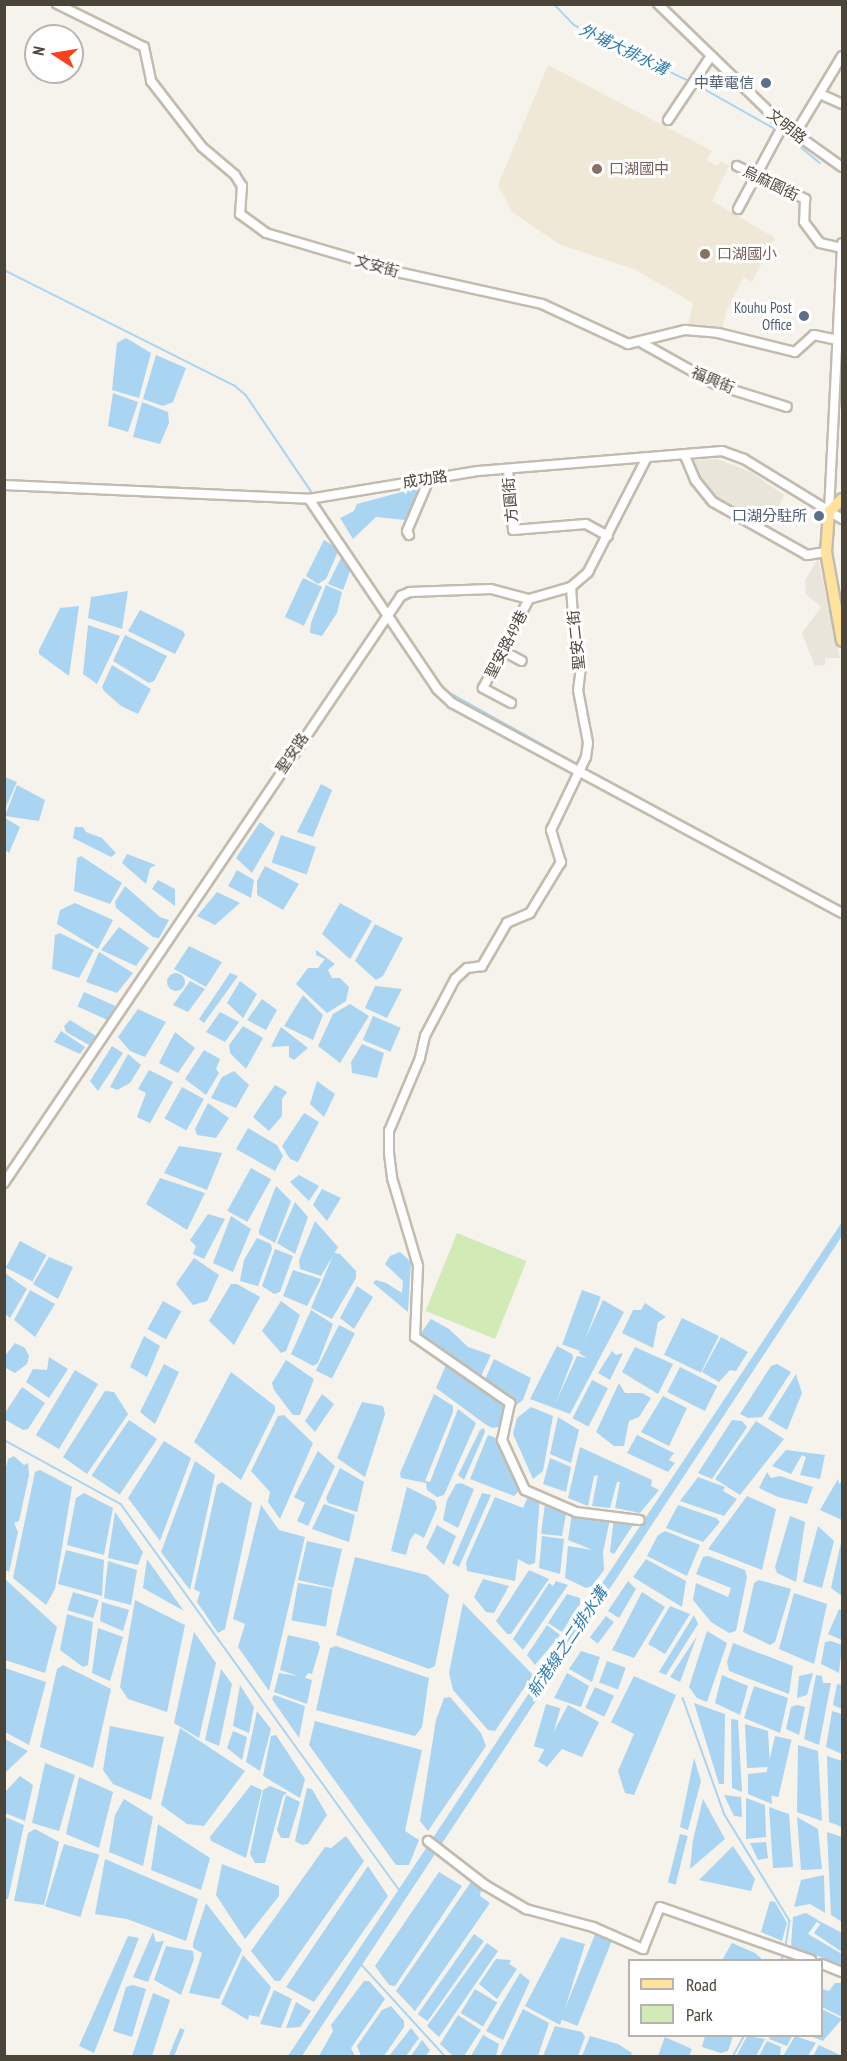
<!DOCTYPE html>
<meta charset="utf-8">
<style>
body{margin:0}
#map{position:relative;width:847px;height:2061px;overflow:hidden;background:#f6f3ec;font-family:"PT Sans Narrow","Noto Sans TC",sans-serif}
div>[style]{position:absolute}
.residential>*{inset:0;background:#eae5da}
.education>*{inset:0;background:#efe8d6}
.green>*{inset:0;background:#d2eab5;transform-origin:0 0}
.water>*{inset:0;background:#a9d4f2;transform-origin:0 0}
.round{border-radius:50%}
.stream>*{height:1.5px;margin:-0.75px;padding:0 0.75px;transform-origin:0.75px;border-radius:0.75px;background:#a9d4f2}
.roads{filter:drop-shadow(2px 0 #c2bbae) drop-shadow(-2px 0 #c2bbae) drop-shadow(0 2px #c2bbae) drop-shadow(0 -2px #c2bbae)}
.minor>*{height:8px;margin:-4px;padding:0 4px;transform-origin:4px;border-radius:4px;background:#fff}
.major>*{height:10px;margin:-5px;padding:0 5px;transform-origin:5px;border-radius:5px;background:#ffe39c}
.dots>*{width:16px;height:16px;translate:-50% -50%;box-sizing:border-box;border:3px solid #fff;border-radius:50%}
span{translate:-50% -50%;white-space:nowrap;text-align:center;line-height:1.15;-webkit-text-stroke:6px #fff;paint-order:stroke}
.service-label{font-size:15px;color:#4e5e75}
.right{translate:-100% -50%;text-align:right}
.street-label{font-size:15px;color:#4b4439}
.education-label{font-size:15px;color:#785e54}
.left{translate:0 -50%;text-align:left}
.water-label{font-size:16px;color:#2e7ab2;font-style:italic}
.frame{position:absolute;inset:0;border:6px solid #4b4439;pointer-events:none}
.legend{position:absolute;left:628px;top:1959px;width:195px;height:78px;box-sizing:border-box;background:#fff;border:2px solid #b7b4b0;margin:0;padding:8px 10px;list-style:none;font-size:18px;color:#4b4439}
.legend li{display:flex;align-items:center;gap:12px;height:30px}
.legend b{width:30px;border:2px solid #b7b4b0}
.north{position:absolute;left:24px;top:24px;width:60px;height:60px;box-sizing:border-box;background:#fff;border:2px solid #b7b4b0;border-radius:50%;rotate:282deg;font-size:16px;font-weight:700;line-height:24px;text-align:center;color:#4b4439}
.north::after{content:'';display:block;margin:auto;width:21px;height:27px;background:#fc3f1d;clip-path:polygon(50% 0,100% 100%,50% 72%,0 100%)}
</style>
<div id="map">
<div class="residential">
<div style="clip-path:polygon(717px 459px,751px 472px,784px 495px,768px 531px,713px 502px,690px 467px,692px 460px)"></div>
<div style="clip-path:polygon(818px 558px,840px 658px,825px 658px,825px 665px,815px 666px,802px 633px,821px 607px,806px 594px,805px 581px)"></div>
</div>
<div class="education">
<div style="clip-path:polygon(548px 65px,712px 151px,706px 160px,717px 166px,721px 161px,729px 166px,712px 201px,775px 238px,752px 282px,744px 277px,726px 311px,722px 331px,688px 326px,693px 303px,634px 269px,559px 244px,512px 212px,498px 185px)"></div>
</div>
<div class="green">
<div style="left:457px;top:1233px;width:75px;height:84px;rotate:22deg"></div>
</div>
<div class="water">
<div style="clip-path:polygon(126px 338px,151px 353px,139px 398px,112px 390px,117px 343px)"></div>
<div style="clip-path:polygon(156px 355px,186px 368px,173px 402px,163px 406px,143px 399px)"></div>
<div style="clip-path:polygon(113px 393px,138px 402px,128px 432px,108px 426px)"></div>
<div style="clip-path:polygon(142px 402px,168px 412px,169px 423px,160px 444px,133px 437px)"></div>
<div style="clip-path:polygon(413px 489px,418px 491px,405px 520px,376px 517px,353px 539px,340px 518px,354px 511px,357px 504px)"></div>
<div style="clip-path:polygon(324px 540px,337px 548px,337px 554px,326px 579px,318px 584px,306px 576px)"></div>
<div style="clip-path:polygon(343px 554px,352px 566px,343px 590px,328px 584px)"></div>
<div style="left:303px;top:578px;width:21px;height:43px;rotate:25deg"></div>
<div style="clip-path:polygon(326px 585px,342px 592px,337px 613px,322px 636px,310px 633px,311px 623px)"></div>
<div style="clip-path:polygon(128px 591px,122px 629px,88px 618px,91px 597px)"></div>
<div style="clip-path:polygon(79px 606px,69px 676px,39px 654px,39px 650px,60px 608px)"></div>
<div style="clip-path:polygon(140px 610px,183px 631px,185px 635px,175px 654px,128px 631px)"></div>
<div style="clip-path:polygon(88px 625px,120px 636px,97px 684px,83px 674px)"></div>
<div style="clip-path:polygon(125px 635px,167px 656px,154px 681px,149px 683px,113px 661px)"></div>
<div style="clip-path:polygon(112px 665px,151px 689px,138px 714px,121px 706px,104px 691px,102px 687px)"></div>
<div style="clip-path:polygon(5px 777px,17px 782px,5px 809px)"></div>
<div style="clip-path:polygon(321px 784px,332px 790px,313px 837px,297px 832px)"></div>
<div style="clip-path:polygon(17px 785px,45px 800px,39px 821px,5px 816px)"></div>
<div style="clip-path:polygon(5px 818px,20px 827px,9px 853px,5px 850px)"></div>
<div style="clip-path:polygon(260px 822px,275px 833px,252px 873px,236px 858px)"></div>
<div style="clip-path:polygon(75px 827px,83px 827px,86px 832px,102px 838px,116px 853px,111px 857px,73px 838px)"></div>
<div style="left:281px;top:835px;width:37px;height:29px;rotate:19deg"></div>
<div style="clip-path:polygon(127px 854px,156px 865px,150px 868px,146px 884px,122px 863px)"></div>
<div style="clip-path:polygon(81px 856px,122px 883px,110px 904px,74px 891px,77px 858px)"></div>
<div style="clip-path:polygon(265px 866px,299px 884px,283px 910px,257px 895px,257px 881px)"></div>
<div style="clip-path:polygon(237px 870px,254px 880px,251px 898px,228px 886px)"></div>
<div style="clip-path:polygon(158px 880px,175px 889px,175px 906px,152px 889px)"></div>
<div style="clip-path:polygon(125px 886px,160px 917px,169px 920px,159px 938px,153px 937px,116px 908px,115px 902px)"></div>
<div style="clip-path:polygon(217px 892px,240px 903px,215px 925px,197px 916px)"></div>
<div style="clip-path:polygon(75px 903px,113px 920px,98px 949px,57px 924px,60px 910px)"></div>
<div style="clip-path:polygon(340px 903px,372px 921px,350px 959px,322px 934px)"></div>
<div style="clip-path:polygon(375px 924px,403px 938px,383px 976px,376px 980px,355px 961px)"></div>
<div style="clip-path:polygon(119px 927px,149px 948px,136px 966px,101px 950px)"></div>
<div style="clip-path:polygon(60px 933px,94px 950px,79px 978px,52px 969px,55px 935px)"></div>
<div style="clip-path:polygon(189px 946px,222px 962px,206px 987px,174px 969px)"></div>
<div style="clip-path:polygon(316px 950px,335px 964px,328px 970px,332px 978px,340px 978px,349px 987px,346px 1001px,327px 1013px,296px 984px,308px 968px,318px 968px,325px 959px,316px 955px)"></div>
<div style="clip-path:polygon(99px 952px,133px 973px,117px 993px,86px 982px)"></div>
<div class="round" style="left:167px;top:973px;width:18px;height:18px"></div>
<div style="clip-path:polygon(230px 973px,238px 976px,204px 1023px,199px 1019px)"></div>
<div style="clip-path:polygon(190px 981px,205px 989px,188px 1012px,173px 1005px)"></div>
<div style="clip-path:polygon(240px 981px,257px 994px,243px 1018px,227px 1003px)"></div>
<div style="clip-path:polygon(375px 986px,402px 989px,387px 1018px,365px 1008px)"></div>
<div style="left:84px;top:992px;width:34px;height:16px;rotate:24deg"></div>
<div style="clip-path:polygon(303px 995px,323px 1015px,313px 1040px,284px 1026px)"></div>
<div style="clip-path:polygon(262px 999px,277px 1010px,266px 1030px,247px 1020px)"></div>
<div style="clip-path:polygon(350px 1004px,369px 1016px,340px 1063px,318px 1046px,333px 1014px)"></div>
<div style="clip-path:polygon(138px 1009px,166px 1022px,145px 1057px,130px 1051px,118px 1037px)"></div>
<div style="clip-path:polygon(220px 1012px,239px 1022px,225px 1042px,206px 1032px)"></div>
<div style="left:373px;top:1016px;width:30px;height:26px;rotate:23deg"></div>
<div style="clip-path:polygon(70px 1020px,96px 1036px,89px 1045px,66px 1032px,64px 1026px)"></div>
<div style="clip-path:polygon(243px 1026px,263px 1038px,246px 1069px,230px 1053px,229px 1045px)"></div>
<div style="clip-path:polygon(281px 1027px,308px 1048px,294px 1060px,289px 1057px,289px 1046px,271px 1047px)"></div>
<div style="clip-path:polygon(61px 1031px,85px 1047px,80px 1054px,54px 1042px)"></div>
<div style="clip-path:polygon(175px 1032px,195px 1048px,178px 1073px,159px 1063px)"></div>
<div style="clip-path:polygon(362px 1044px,384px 1053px,377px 1078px,352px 1073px,351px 1062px)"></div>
<div style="clip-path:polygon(112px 1046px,123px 1053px,98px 1091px,90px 1081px)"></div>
<div style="clip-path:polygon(204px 1050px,220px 1059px,216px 1069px,219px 1073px,206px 1095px,185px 1079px)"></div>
<div style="clip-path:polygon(128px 1054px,141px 1065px,130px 1083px,117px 1090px,110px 1087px)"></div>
<div style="clip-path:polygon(149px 1070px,173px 1082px,150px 1123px,137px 1117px,146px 1093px,138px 1089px)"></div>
<div style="clip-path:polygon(234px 1071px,249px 1085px,236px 1108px,211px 1098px,222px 1077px)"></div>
<div style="clip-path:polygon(317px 1081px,335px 1094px,324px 1117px,310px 1104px)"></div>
<div style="clip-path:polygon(275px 1085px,287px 1092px,282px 1099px,282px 1116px,269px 1131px,253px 1117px)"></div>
<div style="left:182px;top:1087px;width:25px;height:36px;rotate:29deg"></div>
<div style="clip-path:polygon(208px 1103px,229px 1118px,216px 1138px,197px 1135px,195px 1129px)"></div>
<div style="clip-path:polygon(304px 1113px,319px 1122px,298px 1162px,290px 1159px,282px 1146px)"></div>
<div style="clip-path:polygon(248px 1128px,277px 1145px,283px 1156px,275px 1171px,236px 1149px)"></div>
<div style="clip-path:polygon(179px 1146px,222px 1153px,207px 1190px,164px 1173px)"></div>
<div style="left:251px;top:1168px;width:23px;height:49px;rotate:29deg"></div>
<div style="clip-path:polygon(299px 1175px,319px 1186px,309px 1201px,290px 1182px)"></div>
<div style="clip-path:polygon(160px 1178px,205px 1193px,187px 1230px,146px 1204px)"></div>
<div style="clip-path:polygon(276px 1186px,291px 1201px,275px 1243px,259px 1234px,259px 1230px)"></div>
<div style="clip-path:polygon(322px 1189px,341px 1198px,327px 1221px,313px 1205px)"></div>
<div style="clip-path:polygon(295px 1202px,308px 1217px,295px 1254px,277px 1243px)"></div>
<div style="clip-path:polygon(208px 1214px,225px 1219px,204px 1259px,193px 1254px,196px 1246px,190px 1240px)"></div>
<div style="clip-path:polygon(231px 1216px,251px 1229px,233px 1272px,213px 1263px)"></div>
<div style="clip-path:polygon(315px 1221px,338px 1247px,321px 1276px,300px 1269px,299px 1260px)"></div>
<div style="clip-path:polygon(842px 1222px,842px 1236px,302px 2056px,288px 2056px)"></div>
<div style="clip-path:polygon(257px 1238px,271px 1244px,272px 1249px,258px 1286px,240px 1281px,244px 1260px)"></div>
<div style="left:20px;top:1241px;width:30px;height:30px;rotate:28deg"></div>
<div style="clip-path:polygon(275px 1249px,293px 1256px,280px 1292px,274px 1294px,262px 1286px)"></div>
<div style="clip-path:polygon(400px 1252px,411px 1262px,408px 1312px,373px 1283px,376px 1280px,386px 1283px,402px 1293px,403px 1281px,385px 1264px,390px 1256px)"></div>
<div style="clip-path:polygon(334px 1253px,340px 1254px,356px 1271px,356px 1278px,332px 1319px,311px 1308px)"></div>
<div style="clip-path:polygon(49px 1257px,73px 1267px,58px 1299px,33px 1284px)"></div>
<div style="clip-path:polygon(194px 1258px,219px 1275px,207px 1301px,193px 1305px,176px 1284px)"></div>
<div style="clip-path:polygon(293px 1270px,321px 1279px,307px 1306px,283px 1296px)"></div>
<div style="clip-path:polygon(5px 1273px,27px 1289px,10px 1318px,5px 1314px)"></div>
<div style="clip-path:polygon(231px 1284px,237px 1284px,260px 1297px,234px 1345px,209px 1321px)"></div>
<div style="clip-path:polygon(357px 1286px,373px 1297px,354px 1329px,340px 1318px)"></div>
<div style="clip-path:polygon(30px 1290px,55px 1304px,35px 1337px,14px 1320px)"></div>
<div style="left:582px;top:1290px;width:20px;height:58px;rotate:20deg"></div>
<div style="clip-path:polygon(603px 1300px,624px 1312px,570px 1414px,530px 1399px,557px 1346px,572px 1354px,573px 1358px,556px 1402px,577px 1356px,587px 1358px,579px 1353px)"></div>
<div style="left:163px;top:1301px;width:21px;height:32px;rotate:29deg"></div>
<div style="clip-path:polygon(281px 1301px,300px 1315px,286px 1351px,281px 1353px,262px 1331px)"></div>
<div style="clip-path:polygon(645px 1303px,666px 1317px,658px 1322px,653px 1348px,622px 1333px,633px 1310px,641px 1310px)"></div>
<div style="clip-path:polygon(311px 1310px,333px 1324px,318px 1363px,313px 1366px,291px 1354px)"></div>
<div style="left:682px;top:1318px;width:41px;height:41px;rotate:26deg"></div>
<div style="clip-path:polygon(431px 1319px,449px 1329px,468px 1347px,491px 1355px,479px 1380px,418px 1337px)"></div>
<div style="left:339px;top:1325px;width:18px;height:51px;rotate:27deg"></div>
<div style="clip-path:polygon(144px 1336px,160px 1346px,147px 1377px,130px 1367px)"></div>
<div style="clip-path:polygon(721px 1337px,748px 1352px,736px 1371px,730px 1370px,719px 1382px,702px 1372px)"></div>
<div style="clip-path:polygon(15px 1343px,25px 1348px,29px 1356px,27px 1364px,15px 1373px,4px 1367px,5px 1356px)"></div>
<div style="clip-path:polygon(635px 1347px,673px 1364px,658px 1394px,622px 1372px)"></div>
<div style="clip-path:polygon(612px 1351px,616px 1355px,623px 1353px,610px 1380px,598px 1373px)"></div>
<div style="clip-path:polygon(49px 1357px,68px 1369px,49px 1398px,26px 1382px,33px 1369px,47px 1370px)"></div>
<div style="clip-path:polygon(494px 1359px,531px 1378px,523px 1400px,515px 1406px,483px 1384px)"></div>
<div style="clip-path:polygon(286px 1360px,314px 1379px,300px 1415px,293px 1415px,274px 1390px,272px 1383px)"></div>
<div style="clip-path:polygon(164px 1364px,179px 1372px,155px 1424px,140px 1412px)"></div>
<div style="clip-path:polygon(777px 1364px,791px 1372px,762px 1417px,748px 1418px,740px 1414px,771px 1366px)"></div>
<div style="clip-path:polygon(446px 1365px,503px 1404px,506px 1413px,502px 1426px,492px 1428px,485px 1424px,436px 1388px)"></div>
<div style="left:680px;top:1367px;width:42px;height:28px;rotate:27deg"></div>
<div style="left:75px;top:1370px;width:27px;height:76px;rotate:31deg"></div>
<div style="clip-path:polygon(231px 1372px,275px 1406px,275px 1411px,241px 1480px,194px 1442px)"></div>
<div style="clip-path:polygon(796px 1374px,802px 1393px,787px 1430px,768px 1419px)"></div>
<div style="left:592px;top:1380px;width:18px;height:43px;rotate:27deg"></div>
<div style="clip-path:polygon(619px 1383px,625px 1393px,642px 1393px,651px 1398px,639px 1417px,629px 1421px,624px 1446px,614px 1446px,596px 1432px)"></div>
<div style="clip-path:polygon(22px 1387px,45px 1403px,28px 1429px,23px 1430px,4px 1419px,5px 1413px)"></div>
<div style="clip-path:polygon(105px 1391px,114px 1392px,128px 1414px,87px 1474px,63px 1457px)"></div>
<div style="clip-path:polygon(322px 1394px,334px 1404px,315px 1432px,305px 1421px)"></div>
<div style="clip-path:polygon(434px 1394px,453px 1406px,453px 1412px,425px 1481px,430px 1482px,458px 1409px,476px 1423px,444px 1495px,437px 1497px,427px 1490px,426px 1483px,401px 1478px,400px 1473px)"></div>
<div style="clip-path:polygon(663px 1396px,687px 1408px,669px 1446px,641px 1432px)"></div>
<div style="clip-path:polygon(362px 1402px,383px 1406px,385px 1414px,365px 1477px,337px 1458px)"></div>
<div style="clip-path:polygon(531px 1407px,553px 1416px,543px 1471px,533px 1479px,513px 1434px,517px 1418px)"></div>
<div style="clip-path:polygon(284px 1415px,313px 1443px,280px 1519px,268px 1502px,270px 1492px,251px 1471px,278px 1416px)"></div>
<div style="clip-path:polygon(558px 1417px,579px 1430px,571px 1463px,550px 1454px)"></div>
<div style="left:129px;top:1420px;width:34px;height:67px;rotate:34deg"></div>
<div style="clip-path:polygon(732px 1420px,742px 1421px,747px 1427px,712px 1479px,698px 1473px)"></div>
<div style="clip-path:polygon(756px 1421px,784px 1439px,740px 1495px,715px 1479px)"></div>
<div style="clip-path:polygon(484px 1428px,485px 1432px,464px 1480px,458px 1475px,480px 1430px)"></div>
<div style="clip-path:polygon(488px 1435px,501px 1440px,522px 1488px,514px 1496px,470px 1479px)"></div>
<div style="clip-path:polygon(637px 1435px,674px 1453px,669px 1460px,675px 1463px,668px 1472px,627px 1453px)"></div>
<div style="clip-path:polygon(164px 1441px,191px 1458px,160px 1541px,128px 1498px)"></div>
<div style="clip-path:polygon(580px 1447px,652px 1480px,651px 1486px,659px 1490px,640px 1513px,615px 1508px,620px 1482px,617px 1482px,610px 1508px,592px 1506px,598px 1475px,594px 1476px,588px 1506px,568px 1498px)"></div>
<div style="clip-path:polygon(786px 1450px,825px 1455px,820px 1479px,800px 1475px,806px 1457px,802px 1455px,791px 1474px,772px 1466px)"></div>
<div style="clip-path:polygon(318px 1451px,335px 1466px,308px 1526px,297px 1521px,305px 1503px,294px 1497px)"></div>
<div style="clip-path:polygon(14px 1456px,24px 1465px,28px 1463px,29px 1475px,19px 1521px,14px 1523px,18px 1532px,9px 1572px,4px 1569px,4px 1476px,8px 1459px)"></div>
<div style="clip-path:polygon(550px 1458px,571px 1467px,566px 1492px,543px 1484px)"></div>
<div style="clip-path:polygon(195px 1461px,215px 1475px,190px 1590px,161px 1552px)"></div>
<div style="clip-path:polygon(340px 1468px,364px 1482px,357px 1512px,328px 1503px,326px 1498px)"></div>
<div style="clip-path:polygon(40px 1470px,72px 1487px,55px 1589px,46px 1605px,13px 1578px,35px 1472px)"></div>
<div style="clip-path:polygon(767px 1472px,771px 1478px,780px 1476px,813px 1487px,807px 1504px,778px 1497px,759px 1488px)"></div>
<div style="clip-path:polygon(698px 1477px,725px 1487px,723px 1491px,737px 1499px,724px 1516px,680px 1501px)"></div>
<div style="clip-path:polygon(838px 1479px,839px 1484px,842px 1481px,842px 1520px,820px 1510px)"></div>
<div style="clip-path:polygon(222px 1482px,252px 1503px,225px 1629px,218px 1633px,197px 1602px,200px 1592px,194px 1589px,217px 1485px)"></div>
<div style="clip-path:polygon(461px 1483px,474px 1489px,458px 1528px,443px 1520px,447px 1500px,456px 1484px)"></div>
<div style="clip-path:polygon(407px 1487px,435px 1501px,437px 1508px,424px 1538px,415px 1533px,410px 1540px,406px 1555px,391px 1551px)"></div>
<div style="clip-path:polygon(530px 1492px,540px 1496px,535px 1563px,529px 1565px,518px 1559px,515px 1581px,467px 1571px,466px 1562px,495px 1497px,523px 1508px)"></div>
<div style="clip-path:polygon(84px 1493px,113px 1508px,104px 1555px,67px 1545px,76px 1498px)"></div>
<div style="clip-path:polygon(482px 1493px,491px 1495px,459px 1567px,452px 1563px)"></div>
<div style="clip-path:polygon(747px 1496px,776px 1509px,762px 1570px,708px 1549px)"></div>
<div style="clip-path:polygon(549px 1500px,567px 1509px,562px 1536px,541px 1534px,545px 1504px)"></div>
<div style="clip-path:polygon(324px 1504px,355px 1515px,349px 1542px,312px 1529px)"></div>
<div style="clip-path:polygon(261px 1505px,279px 1530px,305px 1537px,269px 1691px,238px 1647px,245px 1624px,233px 1619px)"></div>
<div style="clip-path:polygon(678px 1505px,716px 1518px,720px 1522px,703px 1542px,666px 1528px)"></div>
<div style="clip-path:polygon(115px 1512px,143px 1552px,138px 1565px,108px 1558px)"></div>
<div style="clip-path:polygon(572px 1513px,610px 1519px,603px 1552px,604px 1570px,592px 1586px,586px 1588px,565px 1578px,568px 1546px,593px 1550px,568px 1540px)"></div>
<div style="clip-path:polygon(790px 1516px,805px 1522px,796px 1582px,777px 1573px,775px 1567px)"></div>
<div style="clip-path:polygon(614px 1517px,635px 1522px,614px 1554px,610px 1552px)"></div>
<div style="clip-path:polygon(437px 1525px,456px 1536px,444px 1565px,426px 1548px)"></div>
<div style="clip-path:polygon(818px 1526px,834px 1541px,822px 1588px,803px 1582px)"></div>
<div style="clip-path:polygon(665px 1531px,700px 1545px,687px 1576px,647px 1556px,658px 1535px)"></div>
<div style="clip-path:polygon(542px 1536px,564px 1539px,560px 1574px,539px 1568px)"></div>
<div style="clip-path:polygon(842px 1538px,842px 1596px,831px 1588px)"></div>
<div style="left:307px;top:1541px;width:36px;height:40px;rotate:13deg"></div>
<div style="clip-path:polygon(66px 1550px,104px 1560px,102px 1596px,58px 1584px)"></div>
<div style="clip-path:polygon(708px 1556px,745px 1570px,747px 1577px,736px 1631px,729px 1633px,711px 1622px,693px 1600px,696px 1583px,728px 1597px,731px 1588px,696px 1574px,703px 1557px)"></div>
<div style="clip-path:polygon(355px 1557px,427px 1575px,449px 1595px,435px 1666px,429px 1669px,336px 1635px)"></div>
<div style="clip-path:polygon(147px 1559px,184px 1611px,143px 1588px)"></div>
<div style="clip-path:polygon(646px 1559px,686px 1581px,682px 1607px,633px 1577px)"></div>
<div style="clip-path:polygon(108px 1561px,137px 1570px,131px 1605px,104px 1598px)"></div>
<div style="clip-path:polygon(529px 1570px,549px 1579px,511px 1634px,507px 1634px,496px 1621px)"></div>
<div style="clip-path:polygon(4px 1578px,57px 1627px,45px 1673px,5px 1660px)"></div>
<div style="clip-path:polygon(483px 1579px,509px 1586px,494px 1613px,486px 1612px,474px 1597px)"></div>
<div style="clip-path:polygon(759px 1580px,791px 1589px,775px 1642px,770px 1645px,743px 1632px,754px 1583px)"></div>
<div style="clip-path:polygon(556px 1581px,568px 1585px,523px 1650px,513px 1639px,549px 1583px,553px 1586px)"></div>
<div style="clip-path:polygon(628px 1581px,636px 1589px,619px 1618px,608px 1611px)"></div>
<div style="left:298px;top:1583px;width:35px;height:38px;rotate:10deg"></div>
<div style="left:73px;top:1592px;width:27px;height:19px;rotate:17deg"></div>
<div style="clip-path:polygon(642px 1592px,665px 1607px,634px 1658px,612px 1650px)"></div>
<div style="clip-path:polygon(794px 1593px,827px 1604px,814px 1664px,779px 1649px)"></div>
<div style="clip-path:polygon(567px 1594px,580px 1598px,580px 1604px,562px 1632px,548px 1623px)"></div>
<div style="clip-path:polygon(135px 1600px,185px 1625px,167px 1712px,128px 1699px,120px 1687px)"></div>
<div style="clip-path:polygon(102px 1602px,129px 1610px,123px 1631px,100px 1621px)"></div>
<div style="clip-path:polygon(463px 1603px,533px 1675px,495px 1731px,488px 1730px,453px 1690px,449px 1673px)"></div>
<div style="clip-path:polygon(670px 1606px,690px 1614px,665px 1654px,648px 1644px)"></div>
<div style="clip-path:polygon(839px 1609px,842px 1610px,842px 1640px,828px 1634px)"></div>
<div style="clip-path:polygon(67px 1614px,93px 1622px,88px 1665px,83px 1667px,60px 1650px)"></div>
<div style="clip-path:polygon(694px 1615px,698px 1624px,666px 1675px,659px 1672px)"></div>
<div style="left:606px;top:1616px;width:10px;height:27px;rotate:37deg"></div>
<div style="clip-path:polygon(547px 1625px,560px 1635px,535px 1665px,527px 1655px)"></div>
<div style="clip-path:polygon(98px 1628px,123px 1637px,110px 1681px,92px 1673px)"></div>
<div style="clip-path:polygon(707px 1631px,727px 1643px,707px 1702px,697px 1698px,689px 1687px)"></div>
<div style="clip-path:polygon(194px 1632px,216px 1663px,199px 1738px,174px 1723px)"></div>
<div style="clip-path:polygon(288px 1635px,318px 1642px,320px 1647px,312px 1674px,308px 1673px,305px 1678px,312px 1680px,307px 1704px,274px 1692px,279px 1673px,298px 1676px,280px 1670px)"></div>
<div style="clip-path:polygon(697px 1636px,680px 1682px,670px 1677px)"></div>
<div style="clip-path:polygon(831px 1641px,842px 1645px,839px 1673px,821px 1664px,825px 1642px)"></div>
<div style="clip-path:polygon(733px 1643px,793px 1666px,789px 1694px,729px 1671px,727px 1662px)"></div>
<div style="clip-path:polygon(336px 1646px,429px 1678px,422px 1727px,415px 1736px,316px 1710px,330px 1648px)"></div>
<div style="clip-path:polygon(581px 1651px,600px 1657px,592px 1682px,569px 1669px)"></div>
<div style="left:607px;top:1661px;width:20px;height:23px;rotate:20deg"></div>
<div style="clip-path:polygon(63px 1665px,111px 1689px,93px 1768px,40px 1747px,57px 1669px)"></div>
<div style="clip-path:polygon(5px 1668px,46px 1682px,29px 1745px,5px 1732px)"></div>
<div style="clip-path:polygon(221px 1669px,232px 1684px,219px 1746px,205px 1740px)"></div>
<div style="clip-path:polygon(567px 1673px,589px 1686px,581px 1707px,554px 1698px)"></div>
<div style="clip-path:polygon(813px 1673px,807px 1695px,797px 1698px,799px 1676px)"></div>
<div style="clip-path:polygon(722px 1675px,748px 1686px,740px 1715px,715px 1703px)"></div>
<div style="clip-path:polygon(816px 1675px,822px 1676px,823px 1683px,831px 1683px,819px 1745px,804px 1739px)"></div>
<div style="clip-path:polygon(634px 1676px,676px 1695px,634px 1795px,625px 1793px,618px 1771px,634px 1734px,611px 1722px)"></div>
<div style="clip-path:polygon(837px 1684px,842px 1685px,842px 1709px,833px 1705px)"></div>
<div style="clip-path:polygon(240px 1685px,254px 1707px,249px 1733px,233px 1726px)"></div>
<div style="clip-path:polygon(754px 1686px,788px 1698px,780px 1733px,744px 1718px)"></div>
<div style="left:595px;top:1687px;width:21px;height:23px;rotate:25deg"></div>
<div style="clip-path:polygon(274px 1695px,305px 1706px,299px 1738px,272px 1699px)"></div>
<div style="clip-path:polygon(450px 1697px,481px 1733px,486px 1746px,428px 1831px,420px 1821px,436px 1720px,444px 1698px)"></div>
<div style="clip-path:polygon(694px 1703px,725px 1714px,724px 1784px,719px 1784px)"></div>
<div style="left:546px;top:1704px;width:15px;height:44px;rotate:16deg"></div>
<div style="clip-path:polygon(568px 1705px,599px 1722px,582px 1757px,562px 1749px,547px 1767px,538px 1761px)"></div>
<div style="clip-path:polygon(797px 1705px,805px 1707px,799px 1735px,786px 1729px,791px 1707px)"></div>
<div style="clip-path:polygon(257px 1711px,271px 1729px,260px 1771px,246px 1762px)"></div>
<div style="clip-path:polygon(832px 1711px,842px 1714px,842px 1754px,826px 1747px)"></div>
<div style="clip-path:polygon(731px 1719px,738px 1720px,742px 1792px,732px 1788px)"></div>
<div style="clip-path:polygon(315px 1721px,422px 1750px,405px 1831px,419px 1840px,409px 1865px,396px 1865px,309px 1745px)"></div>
<div style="clip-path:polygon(745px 1724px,768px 1731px,770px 1767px,747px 1768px)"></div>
<div style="clip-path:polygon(110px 1726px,164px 1737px,151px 1800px,113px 1784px,103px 1770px)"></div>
<div style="clip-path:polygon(180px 1728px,245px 1771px,204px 1826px,187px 1824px,161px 1805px)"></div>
<div style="clip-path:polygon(233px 1731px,247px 1737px,242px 1760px,227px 1748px)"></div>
<div style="clip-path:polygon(276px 1735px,305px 1779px,300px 1798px,263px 1776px,271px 1736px)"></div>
<div style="left:775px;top:1736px;width:17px;height:59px;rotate:13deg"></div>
<div style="clip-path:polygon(5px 1739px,28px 1751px,5px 1773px)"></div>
<div style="clip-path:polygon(798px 1745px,818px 1751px,822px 1821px,797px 1812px)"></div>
<div style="clip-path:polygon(827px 1756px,842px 1761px,842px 1827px,829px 1822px)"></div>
<div style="clip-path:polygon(694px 1758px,701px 1781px,688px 1830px,680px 1827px)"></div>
<div style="clip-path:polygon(45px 1763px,75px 1775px,59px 1831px,32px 1823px)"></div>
<div style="clip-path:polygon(766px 1772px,770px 1775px,772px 1804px,748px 1794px,748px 1774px)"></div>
<div style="clip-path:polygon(20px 1776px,33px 1785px,25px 1821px,5px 1813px,5px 1792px)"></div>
<div style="clip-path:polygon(79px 1777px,113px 1792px,99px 1848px,66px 1834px)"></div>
<div style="clip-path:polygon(251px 1785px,262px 1790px,246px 1858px,211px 1841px,210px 1837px)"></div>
<div style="clip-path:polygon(270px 1786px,287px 1793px,283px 1796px,265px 1863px,255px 1863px,250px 1854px,263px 1790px)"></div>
<div style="clip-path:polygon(307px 1788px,312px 1789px,327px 1815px,308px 1844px,302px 1845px,295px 1841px)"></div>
<div style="clip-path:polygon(286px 1795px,300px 1802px,289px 1838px,281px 1838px,277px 1830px)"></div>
<div style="clip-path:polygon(724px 1795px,741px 1797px,742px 1817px,734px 1816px)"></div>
<div style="clip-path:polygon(746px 1798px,765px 1805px,766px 1837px,746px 1839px)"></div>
<div style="clip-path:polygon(124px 1799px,153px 1817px,143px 1866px,109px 1852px,115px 1815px)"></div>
<div style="clip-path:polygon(703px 1799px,725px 1839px,690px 1869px,693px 1840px)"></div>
<div style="clip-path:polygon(769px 1807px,789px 1814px,793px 1867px,773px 1868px)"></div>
<div style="clip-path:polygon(5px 1817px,24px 1825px,8px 1899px,4px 1899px)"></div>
<div style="clip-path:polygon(797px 1817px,818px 1829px,822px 1869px,801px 1870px)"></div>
<div style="clip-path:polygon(158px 1824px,210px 1858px,201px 1890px,151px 1870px)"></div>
<div style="clip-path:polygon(35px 1829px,59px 1842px,44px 1905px,14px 1901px,28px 1833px)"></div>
<div style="clip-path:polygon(827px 1832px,842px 1837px,842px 1922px,831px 1915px)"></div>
<div style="left:680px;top:1834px;width:8px;height:50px;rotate:14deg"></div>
<div style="clip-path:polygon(346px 1836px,364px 1861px,280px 1981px,275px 1981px,251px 1951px,325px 1847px,331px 1848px)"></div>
<div style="clip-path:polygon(766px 1842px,768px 1858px,758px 1860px,750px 1843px)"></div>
<div style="left:64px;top:1844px;width:37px;height:65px;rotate:17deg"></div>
<div style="clip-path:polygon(733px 1846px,755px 1879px,751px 1891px,699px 1880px)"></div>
<div style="clip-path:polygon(105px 1859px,198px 1899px,186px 1941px,127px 1919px,95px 1914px)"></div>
<div style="clip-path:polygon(222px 1864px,279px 1886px,279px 1896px,245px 1939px,216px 1895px)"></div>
<div style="clip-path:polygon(368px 1866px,388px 1896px,314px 2002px,286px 1987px)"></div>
<div style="clip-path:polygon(439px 1872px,462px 1886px,395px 1986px,389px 1985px,375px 1966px)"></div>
<div style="clip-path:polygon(824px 1875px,825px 1913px,810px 1904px,794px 1907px,801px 1880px)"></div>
<div style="clip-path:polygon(473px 1879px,482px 1884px,480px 1896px,490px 1903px,415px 2011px,396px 1991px)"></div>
<div style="clip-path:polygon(770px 1901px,775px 1902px,787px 1923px,782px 1941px,761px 1932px)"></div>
<div style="clip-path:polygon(206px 1903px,242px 1950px,219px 1999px,189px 1993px,202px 1953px,193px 1948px,193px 1943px)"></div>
<div style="clip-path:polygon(806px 1913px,818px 1920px,808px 1934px,842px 1954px,842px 1965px,791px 1946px,793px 1917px)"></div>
<div style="clip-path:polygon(821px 1923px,842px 1935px,842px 1952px,814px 1933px)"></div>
<div style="clip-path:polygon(153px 1932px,156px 1942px,164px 1941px,148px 1982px,133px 1977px)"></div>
<div style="left:596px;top:1932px;width:18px;height:94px;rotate:22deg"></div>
<div style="left:474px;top:1934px;width:12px;height:98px;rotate:35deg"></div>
<div style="clip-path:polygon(128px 1936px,139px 1938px,94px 2053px,79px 2046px)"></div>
<div style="clip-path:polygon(561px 1937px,585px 1944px,560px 2025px,525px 2006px)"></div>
<div style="clip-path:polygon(487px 1943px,498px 1951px,439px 2037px,427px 2026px)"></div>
<div style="clip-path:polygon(732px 1943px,755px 1953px,763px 1960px,722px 1960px)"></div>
<div style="clip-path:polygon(166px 1946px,193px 1951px,194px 1959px,181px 1995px,154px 1980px)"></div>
<div style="clip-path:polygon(243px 1955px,271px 1987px,259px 2017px,249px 2015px,248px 2020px,221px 2004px)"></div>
<div style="clip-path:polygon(496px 1959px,511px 1960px,509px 1964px,517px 1969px,497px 1999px,479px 1984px)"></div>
<div style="clip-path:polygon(520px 1973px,530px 1981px,503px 2040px,486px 2031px)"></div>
<div style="clip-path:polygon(364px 1981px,369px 1981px,385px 1999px,351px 2048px,355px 2056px,319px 2056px,333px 2031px,331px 2025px)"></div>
<div style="clip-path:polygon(835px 1983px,842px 1983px,842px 2017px,822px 2007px,822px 1989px,829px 1991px)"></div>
<div style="clip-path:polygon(133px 1985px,146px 1989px,132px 2037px,113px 2031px,126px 1987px)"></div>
<div style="left:475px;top:1989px;width:26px;height:28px;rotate:31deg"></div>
<div style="clip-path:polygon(274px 1990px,292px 1999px,281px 2028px,260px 2024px)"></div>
<div style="clip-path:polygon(153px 1993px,170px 2000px,152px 2056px,132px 2056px)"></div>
<div style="clip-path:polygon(296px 2002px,311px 2011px,300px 2027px,286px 2028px)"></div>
<div style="clip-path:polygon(391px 2006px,404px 2021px,404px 2027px,384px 2056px,361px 2056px,357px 2046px,382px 2010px)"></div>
<div style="clip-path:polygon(523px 2009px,549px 2023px,538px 2056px,500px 2056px)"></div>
<div style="clip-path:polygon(822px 2009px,842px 2019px,823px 2041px,810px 2036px,822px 2036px)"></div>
<div style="clip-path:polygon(458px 2015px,481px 2030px,464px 2056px,453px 2056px,440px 2044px)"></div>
<div style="clip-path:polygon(555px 2026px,582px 2032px,585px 2037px,578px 2056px,543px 2056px)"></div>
<div style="left:180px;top:2028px;width:5px;height:30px;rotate:22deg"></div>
<div style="clip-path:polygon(411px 2028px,419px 2038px,406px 2056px,389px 2056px)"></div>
<div style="clip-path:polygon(483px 2035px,499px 2044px,496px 2056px,471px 2056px)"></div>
<div style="clip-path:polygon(590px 2036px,618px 2044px,632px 2053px,630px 2056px,582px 2056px)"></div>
<div style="clip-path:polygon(705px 2036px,733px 2036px,728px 2051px,721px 2053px,702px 2047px)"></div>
<div style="clip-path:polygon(747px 2036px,765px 2039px,756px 2056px,737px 2055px)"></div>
<div style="clip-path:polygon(770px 2036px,792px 2036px,787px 2046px,769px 2039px)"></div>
<div style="clip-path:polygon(795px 2036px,816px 2043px,808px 2056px,783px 2056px)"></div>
<div style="clip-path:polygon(665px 2037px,692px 2049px,689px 2056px,658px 2056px)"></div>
<div style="clip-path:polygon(422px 2040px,430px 2050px,426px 2056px,411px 2056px)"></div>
<div style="clip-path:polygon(767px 2041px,781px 2047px,780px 2056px,759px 2056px)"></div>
<div style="clip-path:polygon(819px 2045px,840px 2055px,840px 2056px,813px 2056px)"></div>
</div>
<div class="stream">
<div style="left:554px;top:4px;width:29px;rotate:46deg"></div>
<div style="left:574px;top:25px;width:130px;rotate:26deg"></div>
<div style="left:695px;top:84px;width:94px;rotate:29.3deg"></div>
<div style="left:784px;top:133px;width:47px;rotate:39.8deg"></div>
<div style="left:4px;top:270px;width:257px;rotate:26.6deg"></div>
<div style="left:234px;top:385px;width:16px;rotate:40deg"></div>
<div style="left:246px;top:395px;width:120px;rotate:55.9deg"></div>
<div style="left:317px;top:501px;width:125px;rotate:55.8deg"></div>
<div style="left:394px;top:614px;width:70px;rotate:57.9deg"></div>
<div style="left:443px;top:689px;width:154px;rotate:29.2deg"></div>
<div style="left:584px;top:768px;width:293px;rotate:28.3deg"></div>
<div style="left:4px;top:1440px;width:133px;rotate:28.7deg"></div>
<div style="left:121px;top:1504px;width:478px;rotate:54.2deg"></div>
<div style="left:683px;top:1698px;width:124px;rotate:70.3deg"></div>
<div style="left:725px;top:1815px;width:124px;rotate:58.5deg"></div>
<div style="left:790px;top:1921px;width:26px;rotate:99deg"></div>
<div style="left:817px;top:1921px;width:28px;rotate:27deg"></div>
<div style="left:781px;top:1960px;width:6px;rotate:-59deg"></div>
<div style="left:361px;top:1964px;width:125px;rotate:47.6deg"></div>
<div style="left:733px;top:2056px;width:23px;rotate:-61deg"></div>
</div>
<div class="roads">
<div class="minor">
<div style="left:57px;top:4px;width:97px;rotate:26.3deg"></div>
<div style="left:144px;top:47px;width:35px;rotate:78deg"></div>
<div style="left:151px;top:81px;width:83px;rotate:52.3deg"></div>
<div style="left:202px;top:147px;width:43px;rotate:40.3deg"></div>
<div style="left:235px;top:175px;width:13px;rotate:58deg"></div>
<div style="left:242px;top:186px;width:28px;rotate:94deg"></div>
<div style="left:240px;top:214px;width:32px;rotate:36deg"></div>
<div style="left:266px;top:233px;width:142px;rotate:16.4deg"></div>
<div style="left:402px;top:273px;width:143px;rotate:12.5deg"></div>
<div style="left:542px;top:304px;width:95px;rotate:24.9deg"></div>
<div style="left:628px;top:344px;width:59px;rotate:-13.8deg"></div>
<div style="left:685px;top:330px;width:33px;rotate:5deg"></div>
<div style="left:718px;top:333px;width:79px;rotate:13.9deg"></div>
<div style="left:795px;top:352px;width:25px;rotate:-42deg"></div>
<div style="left:814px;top:335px;width:29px;rotate:12deg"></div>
<div style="left:658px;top:4px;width:174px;rotate:44.1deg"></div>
<div style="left:783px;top:125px;width:72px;rotate:35.4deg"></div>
<div style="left:820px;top:94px;width:24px;rotate:24deg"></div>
<div style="left:668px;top:120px;width:77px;rotate:-56.1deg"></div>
<div style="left:795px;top:134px;width:91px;rotate:-58.9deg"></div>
<div style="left:737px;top:166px;width:76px;rotate:25.9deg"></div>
<div style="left:805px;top:199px;width:23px;rotate:92deg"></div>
<div style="left:804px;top:222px;width:26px;rotate:53deg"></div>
<div style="left:820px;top:243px;width:23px;rotate:13deg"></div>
<div style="left:738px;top:209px;width:95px;rotate:-61.8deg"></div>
<div style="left:642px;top:343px;width:86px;rotate:29.2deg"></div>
<div style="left:717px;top:385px;width:73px;rotate:17.4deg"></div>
<div style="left:685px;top:456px;width:26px;rotate:67deg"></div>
<div style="left:695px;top:480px;width:28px;rotate:51deg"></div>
<div style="left:713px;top:502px;width:108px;rotate:29.4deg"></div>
<div style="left:807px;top:555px;width:19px;rotate:-9deg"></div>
<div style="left:508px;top:469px;width:61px;rotate:85.3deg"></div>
<div style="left:513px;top:530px;width:73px;rotate:-4.7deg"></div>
<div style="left:586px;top:524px;width:25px;rotate:29deg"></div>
<div style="left:4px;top:485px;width:305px;rotate:2.6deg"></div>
<div style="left:309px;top:499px;width:171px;rotate:-9.4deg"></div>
<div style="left:478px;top:471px;width:245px;rotate:-4.7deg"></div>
<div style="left:722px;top:451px;width:23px;rotate:20deg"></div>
<div style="left:744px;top:459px;width:115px;rotate:31.5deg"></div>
<div style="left:309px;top:499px;width:229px;rotate:56deg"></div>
<div style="left:437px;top:689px;width:21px;rotate:43deg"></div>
<div style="left:452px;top:703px;width:443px;rotate:28.3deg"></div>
<div style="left:829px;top:512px;width:269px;rotate:-87.2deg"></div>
<div style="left:409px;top:535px;width:4px;rotate:-117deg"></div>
<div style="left:407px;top:531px;width:59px;rotate:-66.9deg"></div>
<div style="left:571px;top:587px;width:73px;rotate:86.1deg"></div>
<div style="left:576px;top:660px;width:9px;rotate:54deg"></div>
<div style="left:581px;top:667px;width:23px;rotate:97deg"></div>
<div style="left:578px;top:690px;width:54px;rotate:79.3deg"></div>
<div style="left:588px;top:743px;width:14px;rotate:98deg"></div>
<div style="left:586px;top:757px;width:81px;rotate:115.6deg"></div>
<div style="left:551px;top:830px;width:34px;rotate:73deg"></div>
<div style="left:561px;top:862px;width:60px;rotate:121.3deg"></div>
<div style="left:530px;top:913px;width:25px;rotate:157deg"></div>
<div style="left:507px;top:923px;width:50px;rotate:120.2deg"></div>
<div style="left:482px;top:966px;width:15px;rotate:172deg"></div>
<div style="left:467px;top:968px;width:16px;rotate:137deg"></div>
<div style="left:455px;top:979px;width:64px;rotate:117.8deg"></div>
<div style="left:425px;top:1036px;width:23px;rotate:103deg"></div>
<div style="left:420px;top:1058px;width:79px;rotate:113deg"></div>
<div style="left:389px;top:1131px;width:22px;rotate:90deg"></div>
<div style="left:389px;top:1153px;width:25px;rotate:83deg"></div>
<div style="left:392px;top:1178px;width:92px;rotate:73.5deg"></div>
<div style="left:418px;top:1266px;width:71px;rotate:92.4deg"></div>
<div style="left:415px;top:1337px;width:116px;rotate:34.8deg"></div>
<div style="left:510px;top:1403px;width:38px;rotate:102deg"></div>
<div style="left:502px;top:1440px;width:55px;rotate:65.3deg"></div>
<div style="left:525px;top:1490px;width:56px;rotate:23.3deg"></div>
<div style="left:576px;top:1512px;width:64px;rotate:7.1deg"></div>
<div style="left:503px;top:651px;width:21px;rotate:28deg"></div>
<div style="left:511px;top:703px;width:32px;rotate:-152deg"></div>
<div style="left:483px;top:688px;width:100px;rotate:-62.7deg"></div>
<div style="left:4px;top:1183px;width:709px;rotate:-55.93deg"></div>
<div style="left:401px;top:596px;width:10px;rotate:-24deg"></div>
<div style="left:410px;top:592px;width:81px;rotate:-2.1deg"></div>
<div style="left:491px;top:589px;width:39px;rotate:15deg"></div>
<div style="left:529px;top:599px;width:44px;rotate:-15.9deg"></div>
<div style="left:571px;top:587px;width:23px;rotate:-41deg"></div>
<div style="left:588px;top:572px;width:129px;rotate:-62.8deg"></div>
<div style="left:428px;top:1841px;width:72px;rotate:37.7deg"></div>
<div style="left:485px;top:1885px;width:48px;rotate:30.3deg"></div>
<div style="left:526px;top:1909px;width:69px;rotate:15deg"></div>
<div style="left:593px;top:1927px;width:55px;rotate:23.7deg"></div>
<div style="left:643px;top:1949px;width:45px;rotate:-68deg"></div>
<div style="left:660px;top:1907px;width:160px;rotate:19.3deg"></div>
<div style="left:822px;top:1964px;width:22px;rotate:22deg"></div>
</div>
<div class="major">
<div style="left:842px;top:499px;width:18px;rotate:135deg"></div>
<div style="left:829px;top:512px;width:40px;rotate:94.3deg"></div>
<div style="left:826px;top:552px;width:90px;rotate:79.8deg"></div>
</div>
</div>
<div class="dots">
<div style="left:766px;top:83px;background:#5c6f8a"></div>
<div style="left:597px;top:169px;background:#8d6e63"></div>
<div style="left:705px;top:254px;background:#8d6e63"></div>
<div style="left:804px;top:316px;background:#5c6f8a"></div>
<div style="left:819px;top:516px;background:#5c6f8a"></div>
</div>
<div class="service-label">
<span class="right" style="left:754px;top:83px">中華電信</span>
<span class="right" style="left:792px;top:316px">Kouhu Post<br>Office</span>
<span class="right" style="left:807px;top:516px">口湖分駐所</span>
</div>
<div class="street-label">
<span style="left:787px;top:126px;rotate:39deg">文明路</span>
<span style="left:771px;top:183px;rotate:26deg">烏麻園街</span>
<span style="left:377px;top:266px;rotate:16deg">文安街</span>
<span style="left:713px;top:380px;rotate:23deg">福興街</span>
<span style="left:425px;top:479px;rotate:-9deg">成功路</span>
<span style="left:510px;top:500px;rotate:-95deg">方圓街</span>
<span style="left:576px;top:640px;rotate:-96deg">聖安二街</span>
<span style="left:506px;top:644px;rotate:-63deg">聖安路49巷</span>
<span style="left:292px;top:753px;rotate:-56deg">聖安路</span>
</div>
<div class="education-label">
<span class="left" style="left:609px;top:169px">口湖國中</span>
<span class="left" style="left:717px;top:254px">口湖國小</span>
</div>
<div class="water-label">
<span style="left:624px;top:49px;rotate:26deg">外埔大排水溝</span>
<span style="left:567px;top:1642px;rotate:-56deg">新港線之二排水溝</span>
</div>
<div class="frame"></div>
<ul class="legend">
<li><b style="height:8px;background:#ffe39c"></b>Road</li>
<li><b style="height:16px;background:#d2eab5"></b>Park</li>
</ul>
<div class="north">N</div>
</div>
